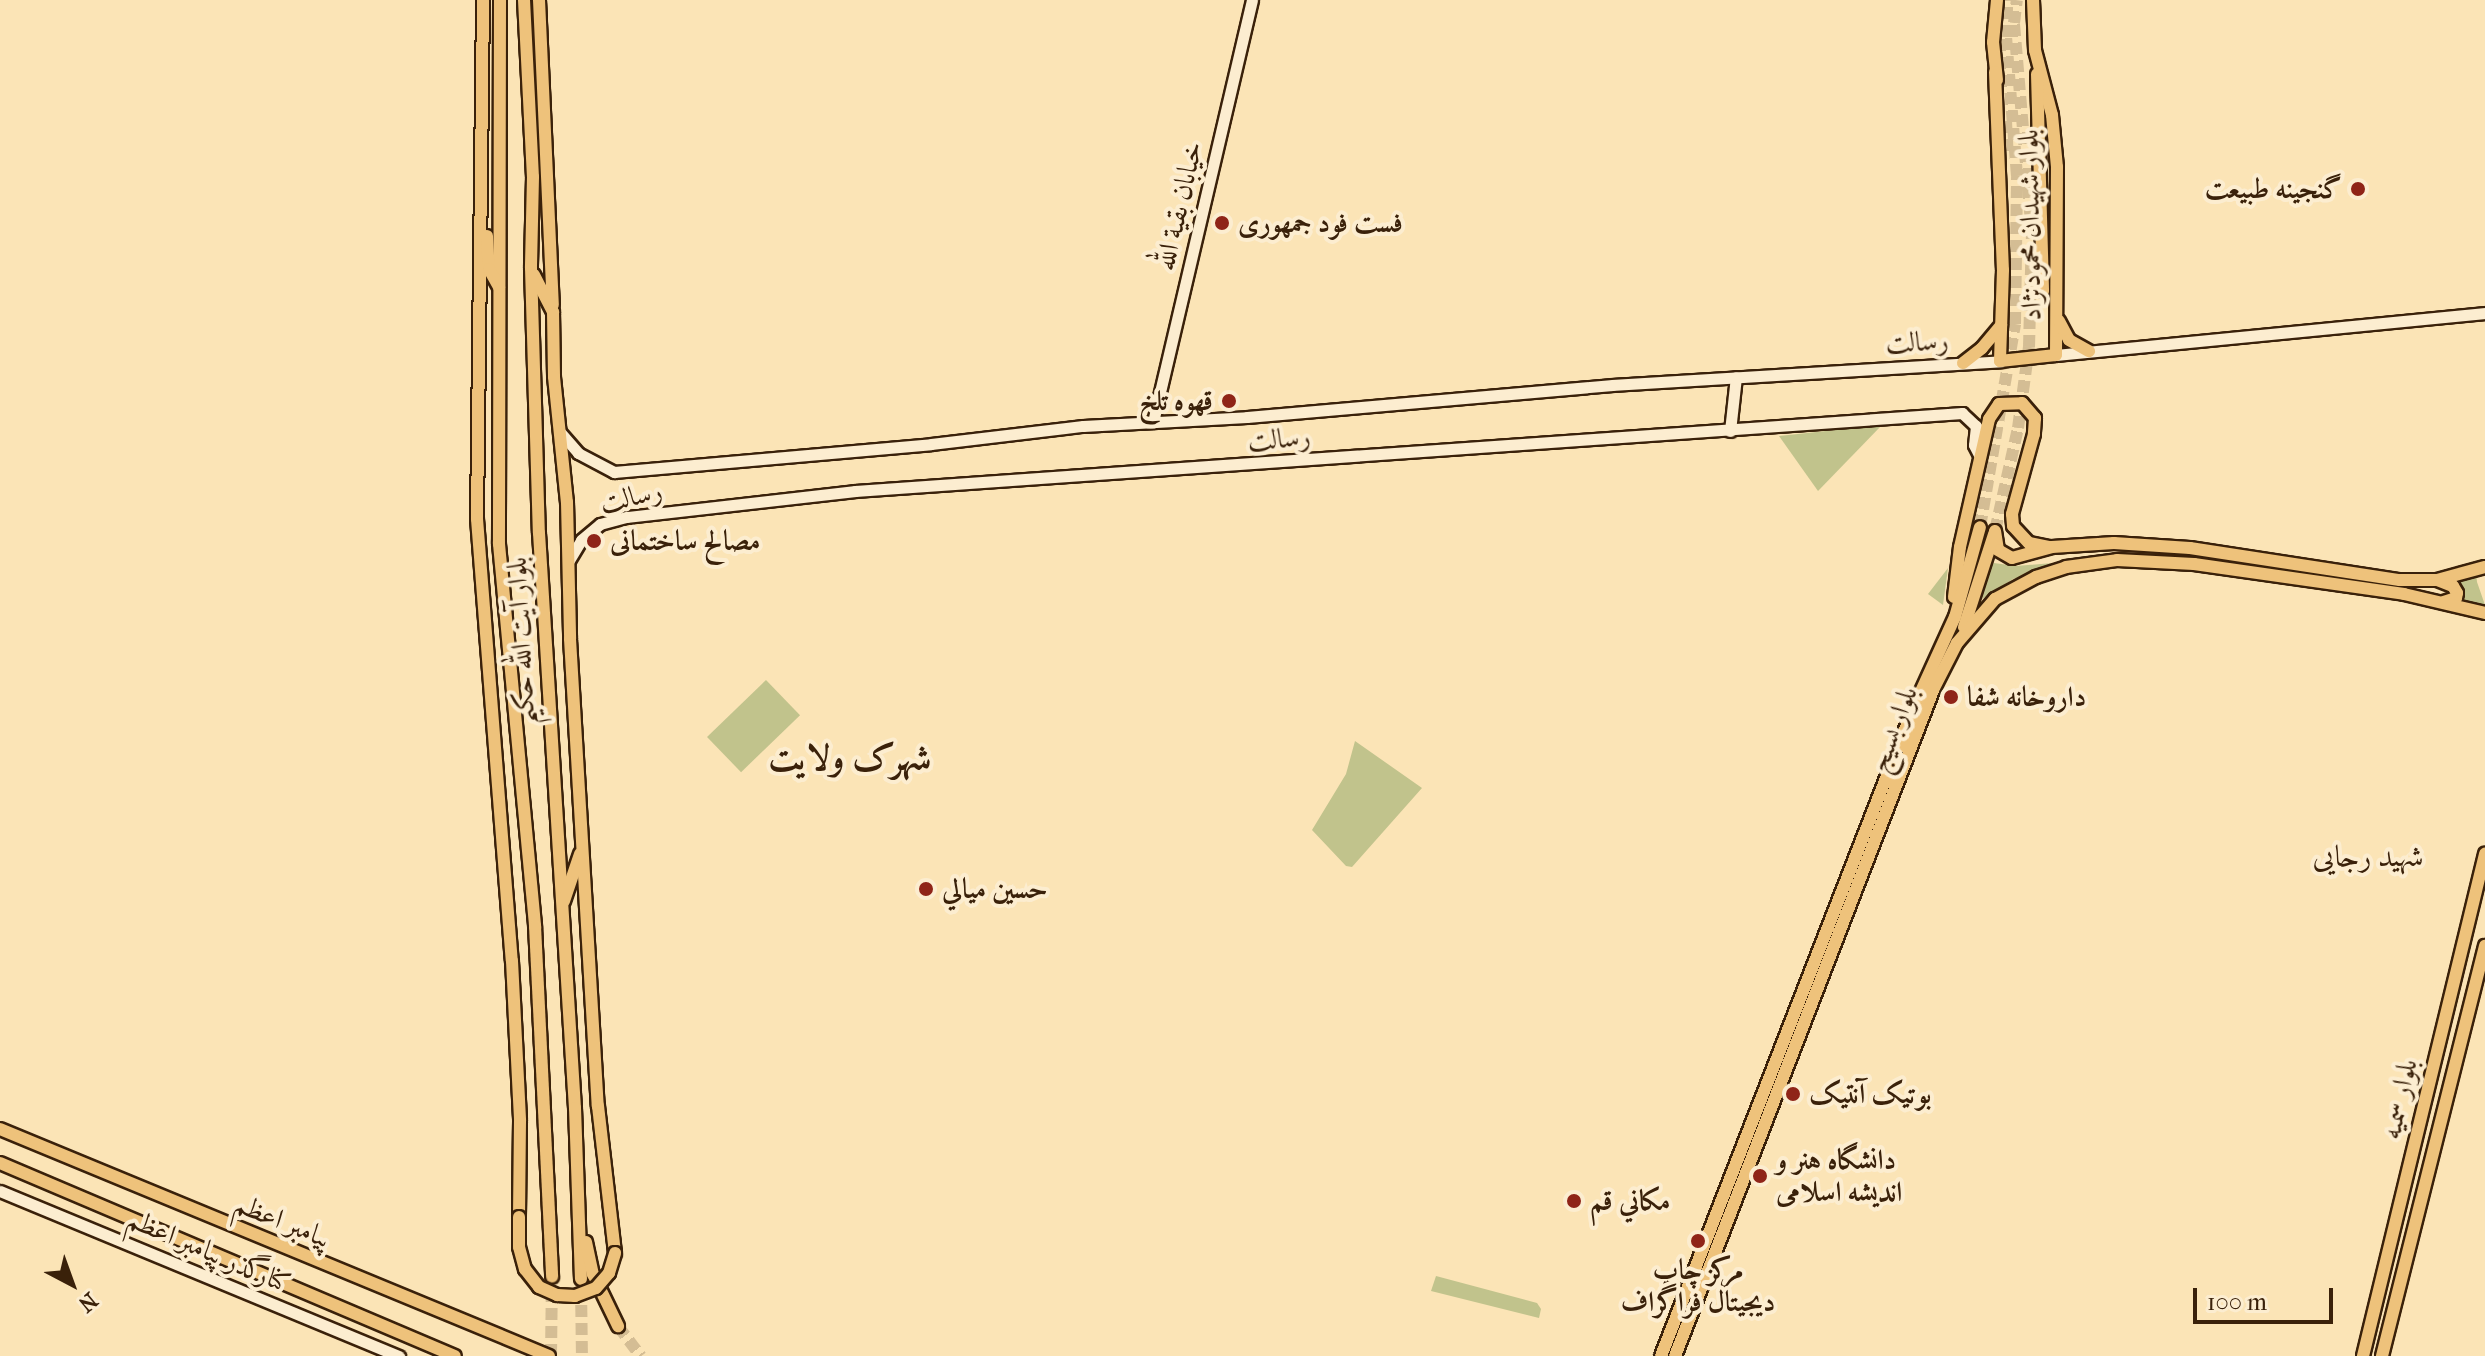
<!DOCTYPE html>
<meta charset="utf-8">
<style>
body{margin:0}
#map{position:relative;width:2485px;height:1356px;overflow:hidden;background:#fbe4b6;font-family:"IM FELL French Canon",Amiri,serif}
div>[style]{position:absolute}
.green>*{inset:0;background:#c1c38c;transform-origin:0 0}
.primary-tunnel>*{height:12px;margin-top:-6px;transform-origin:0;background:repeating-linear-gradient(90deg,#d4bd94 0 12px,transparent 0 18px)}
.roads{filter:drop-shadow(2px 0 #3a210a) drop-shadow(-2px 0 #3a210a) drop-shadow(0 2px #3a210a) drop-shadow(0 -2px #3a210a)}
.secondary>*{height:11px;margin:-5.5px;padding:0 5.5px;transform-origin:5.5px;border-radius:5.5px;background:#fcedd0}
.primary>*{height:12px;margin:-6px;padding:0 6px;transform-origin:6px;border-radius:6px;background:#eec27b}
.bridges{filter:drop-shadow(2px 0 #3a210a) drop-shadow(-2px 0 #3a210a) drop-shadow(0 2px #3a210a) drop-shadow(0 -2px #3a210a)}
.primary-bridge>*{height:12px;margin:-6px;padding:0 6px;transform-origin:6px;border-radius:6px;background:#eec27b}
.dots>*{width:22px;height:22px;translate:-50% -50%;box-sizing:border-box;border:4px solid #fcedd0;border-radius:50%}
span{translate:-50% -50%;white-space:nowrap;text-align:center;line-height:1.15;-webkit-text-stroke:8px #fcedd0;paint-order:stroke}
.poi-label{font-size:28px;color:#3a210a;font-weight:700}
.right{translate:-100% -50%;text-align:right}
.left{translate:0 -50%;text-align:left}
.street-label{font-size:28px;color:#3a210a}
.neighbourhood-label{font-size:30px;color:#3a210a}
.district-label{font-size:36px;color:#3a210a;font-weight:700}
.north{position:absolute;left:32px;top:1244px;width:80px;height:80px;-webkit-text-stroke:6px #fcedd0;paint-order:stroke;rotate:139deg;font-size:22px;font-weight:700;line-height:32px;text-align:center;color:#3a210a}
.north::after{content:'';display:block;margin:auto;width:28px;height:36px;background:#3a210a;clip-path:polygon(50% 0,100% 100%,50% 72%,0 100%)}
.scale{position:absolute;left:2193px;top:1288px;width:140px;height:36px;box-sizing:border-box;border:4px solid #3a210a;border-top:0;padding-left:10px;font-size:24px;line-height:28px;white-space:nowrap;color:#3a210a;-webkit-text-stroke:6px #fcedd0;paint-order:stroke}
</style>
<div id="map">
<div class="green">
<div style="clip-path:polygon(1882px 425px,1818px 491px,1779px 436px)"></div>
<div style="clip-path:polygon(2065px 562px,2013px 579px,1982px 599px,1989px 567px,1994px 563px,2016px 566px)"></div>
<div style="clip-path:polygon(1948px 568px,1943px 605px,1928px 594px)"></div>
<div style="clip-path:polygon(2476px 572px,2477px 582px,2485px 605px,2459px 601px,2453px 580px)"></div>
<div style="left:766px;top:680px;width:49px;height:82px;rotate:46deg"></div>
<div style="clip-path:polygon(1355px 741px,1422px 788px,1352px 867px,1346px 866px,1312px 830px,1346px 774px)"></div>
<div style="clip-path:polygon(1436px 1276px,1537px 1303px,1541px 1309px,1539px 1318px,1431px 1291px)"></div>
</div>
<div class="primary-tunnel">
<div style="left:2006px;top:121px;width:33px;rotate:87deg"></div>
<div style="left:1980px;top:527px;width:206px;rotate:-80.2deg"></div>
<div style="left:2015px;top:324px;width:148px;rotate:-89.2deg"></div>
<div style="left:2017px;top:176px;width:139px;rotate:-94.5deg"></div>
<div style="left:2006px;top:37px;width:37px;rotate:-88deg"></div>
<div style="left:1995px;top:531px;width:106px;rotate:-77.4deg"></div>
<div style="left:2018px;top:428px;width:82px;rotate:-82.3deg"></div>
<div style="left:2029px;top:347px;width:113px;rotate:-88.5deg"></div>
<div style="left:2032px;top:234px;width:212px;rotate:-94.9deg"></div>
<div style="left:2014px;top:23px;width:23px;rotate:-83deg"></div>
<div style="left:581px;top:1287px;width:69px;rotate:89.2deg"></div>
<div style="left:618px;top:1326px;width:38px;rotate:53deg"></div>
<div style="left:551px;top:1356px;width:79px;rotate:-89.3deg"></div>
</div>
<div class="roads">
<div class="secondary">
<div style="left:2056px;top:355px;width:431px;rotate:-5.6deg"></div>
<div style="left:1153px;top:422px;width:433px;rotate:-76.8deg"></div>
<div style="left:1730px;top:431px;width:54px;rotate:-83.7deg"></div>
<div style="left:560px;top:432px;width:28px;rotate:49deg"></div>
<div style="left:578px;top:453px;width:41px;rotate:27.8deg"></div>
<div style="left:614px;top:472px;width:318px;rotate:-5deg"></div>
<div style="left:931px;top:444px;width:153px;rotate:-6.8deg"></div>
<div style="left:1083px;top:426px;width:164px;rotate:-3.1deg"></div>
<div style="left:1247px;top:417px;width:367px;rotate:-5deg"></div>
<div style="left:1613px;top:385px;width:388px;rotate:-3.5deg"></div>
<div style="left:568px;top:562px;width:26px;rotate:-59deg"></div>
<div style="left:581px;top:540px;width:25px;rotate:-40deg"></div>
<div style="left:600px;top:524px;width:28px;rotate:-15deg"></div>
<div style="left:627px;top:517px;width:229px;rotate:-6.5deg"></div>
<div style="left:855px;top:491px;width:1110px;rotate:-4.03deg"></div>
<div style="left:1962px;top:413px;width:19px;rotate:43deg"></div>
<div style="left:1976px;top:426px;width:19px;rotate:96deg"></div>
<div style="left:1974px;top:445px;width:13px;rotate:63deg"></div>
<div style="left:0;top:1191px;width:432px;rotate:22.5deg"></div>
</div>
<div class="primary">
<div style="left:483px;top:0;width:519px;rotate:90.66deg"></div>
<div style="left:477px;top:519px;width:443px;rotate:85.5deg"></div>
<div style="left:512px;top:961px;width:160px;rotate:87.1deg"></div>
<div style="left:520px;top:1121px;width:96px;rotate:90.6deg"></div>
<div style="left:500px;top:0;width:544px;rotate:90.11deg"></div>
<div style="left:499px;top:544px;width:384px;rotate:84.6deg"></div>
<div style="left:535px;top:926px;width:351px;rotate:87.2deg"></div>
<div style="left:524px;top:0;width:177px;rotate:87.1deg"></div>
<div style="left:533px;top:177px;width:91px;rotate:91.3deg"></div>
<div style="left:531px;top:268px;width:265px;rotate:88.3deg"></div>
<div style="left:539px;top:533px;width:576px;rotate:86.42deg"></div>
<div style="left:575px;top:1108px;width:171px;rotate:88deg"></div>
<div style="left:539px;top:0;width:305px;rotate:87.4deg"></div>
<div style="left:1997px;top:0;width:42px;rotate:95.4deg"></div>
<div style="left:1993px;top:42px;width:38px;rotate:84deg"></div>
<div style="left:1995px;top:72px;width:198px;rotate:87.7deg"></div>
<div style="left:2003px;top:270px;width:91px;rotate:91.9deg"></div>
<div style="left:2000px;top:361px;width:56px;rotate:-6.1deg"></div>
<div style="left:2056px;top:355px;width:188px;rotate:-89.7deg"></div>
<div style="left:2057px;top:167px;width:52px;rotate:-95.5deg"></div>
<div style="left:2052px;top:115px;width:67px;rotate:-104.7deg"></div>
<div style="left:2035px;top:50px;width:50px;rotate:-92.3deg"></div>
<div style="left:2037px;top:74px;width:217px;rotate:88.4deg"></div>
<div style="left:487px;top:236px;width:33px;rotate:87deg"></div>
<div style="left:489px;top:269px;width:21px;rotate:61deg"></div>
<div style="left:534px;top:275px;width:42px;rotate:62.8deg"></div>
<div style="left:553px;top:312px;width:65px;rotate:89.1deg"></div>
<div style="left:554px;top:377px;width:126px;rotate:84.1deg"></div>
<div style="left:567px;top:502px;width:137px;rotate:88.7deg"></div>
<div style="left:570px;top:639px;width:468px;rotate:86.6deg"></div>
<div style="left:598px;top:1106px;width:148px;rotate:83.4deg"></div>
<div style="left:2059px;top:321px;width:21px;rotate:62deg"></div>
<div style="left:2069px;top:340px;width:23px;rotate:29deg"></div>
<div style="left:1963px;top:363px;width:24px;rotate:-38deg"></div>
<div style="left:1982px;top:348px;width:30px;rotate:-50deg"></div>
<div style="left:1995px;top:531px;width:19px;rotate:81deg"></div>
<div style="left:1998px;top:550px;width:16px;rotate:30deg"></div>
<div style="left:2012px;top:558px;width:41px;rotate:-15.4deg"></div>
<div style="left:2052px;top:547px;width:62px;rotate:-3.7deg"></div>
<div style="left:2114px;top:543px;width:76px;rotate:3.8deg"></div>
<div style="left:2190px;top:548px;width:212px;rotate:8.7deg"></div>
<div style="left:2400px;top:580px;width:37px"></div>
<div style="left:2437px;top:580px;width:50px;rotate:-15.2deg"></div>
<div style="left:2437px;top:580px;width:17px;rotate:21deg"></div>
<div style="left:2453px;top:586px;width:8px;rotate:60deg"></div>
<div style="left:2457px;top:593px;width:5px;rotate:101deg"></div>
<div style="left:2456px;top:598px;width:13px;rotate:162deg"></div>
<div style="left:1954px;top:597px;width:50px;rotate:-83.2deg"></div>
<div style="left:1960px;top:547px;width:131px;rotate:-77.2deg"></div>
<div style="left:1989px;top:419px;width:18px;rotate:-56deg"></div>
<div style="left:1999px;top:404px;width:23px;rotate:-2deg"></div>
<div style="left:2022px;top:403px;width:20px;rotate:49deg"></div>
<div style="left:2035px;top:418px;width:16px;rotate:94deg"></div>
<div style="left:2034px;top:434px;width:83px;rotate:105.4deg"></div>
<div style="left:2012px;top:514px;width:12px;rotate:85deg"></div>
<div style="left:2013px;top:526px;width:23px;rotate:47deg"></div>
<div style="left:2029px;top:543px;width:20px;rotate:11deg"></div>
<div style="left:1964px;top:627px;width:98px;rotate:-72.1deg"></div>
<div style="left:564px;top:901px;width:50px;rotate:-71.2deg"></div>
<div style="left:0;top:1129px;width:594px;rotate:22.46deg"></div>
<div style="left:0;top:1163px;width:494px;rotate:23deg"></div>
<div style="left:586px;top:1242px;width:33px;rotate:78deg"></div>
<div style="left:593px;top:1274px;width:58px;rotate:64.3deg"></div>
<div style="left:1661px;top:1356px;width:694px;rotate:-68.72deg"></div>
<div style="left:1913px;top:709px;width:101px;rotate:-65.5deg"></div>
<div style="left:1955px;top:617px;width:93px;rotate:-74.5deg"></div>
<div style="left:1675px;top:1356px;width:716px;rotate:-68.81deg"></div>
<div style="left:1934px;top:688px;width:51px;rotate:-62.9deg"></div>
<div style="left:1957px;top:643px;width:58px;rotate:-49.2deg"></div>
<div style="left:1995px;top:599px;width:47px;rotate:-28.2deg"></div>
<div style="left:2036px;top:577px;width:32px;rotate:-18deg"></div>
<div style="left:2066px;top:567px;width:51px;rotate:-7.8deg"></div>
<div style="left:2117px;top:560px;width:77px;rotate:3deg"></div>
<div style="left:2194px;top:564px;width:212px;rotate:8.1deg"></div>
<div style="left:2404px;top:594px;width:83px;rotate:13.2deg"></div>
<div style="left:2363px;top:1356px;width:517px;rotate:-76.34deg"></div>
<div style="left:2382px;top:1356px;width:423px;rotate:-75.9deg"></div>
</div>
</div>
<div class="bridges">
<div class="primary-bridge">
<div style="left:519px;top:1217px;width:30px;rotate:90deg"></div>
<div style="left:519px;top:1247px;width:23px;rotate:75deg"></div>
<div style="left:525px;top:1269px;width:23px;rotate:52deg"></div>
<div style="left:539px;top:1287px;width:20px;rotate:24deg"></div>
<div style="left:557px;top:1295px;width:18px;rotate:3deg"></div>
<div style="left:575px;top:1296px;width:22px;rotate:-21deg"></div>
<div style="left:596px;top:1288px;width:20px;rotate:-49deg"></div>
<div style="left:609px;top:1273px;width:21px;rotate:-73deg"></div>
</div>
</div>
<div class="dots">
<div style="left:2358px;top:189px;background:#8f2418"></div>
<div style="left:1222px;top:223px;background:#8f2418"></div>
<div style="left:1229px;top:401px;background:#8f2418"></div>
<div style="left:594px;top:541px;background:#8f2418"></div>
<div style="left:1951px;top:697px;background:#8f2418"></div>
<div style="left:926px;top:889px;background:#8f2418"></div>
<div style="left:1793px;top:1094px;background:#8f2418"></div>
<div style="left:1760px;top:1176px;background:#8f2418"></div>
<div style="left:1574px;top:1201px;background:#8f2418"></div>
<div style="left:1698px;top:1241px;background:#8f2418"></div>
</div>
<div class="poi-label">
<span class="right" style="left:2342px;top:189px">گنجینه طبیعت</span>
<span class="left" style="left:1238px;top:223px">فست فود جمهوری</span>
<span class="right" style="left:1213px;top:401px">قهوه تلخ</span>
<span class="left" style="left:610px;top:541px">مصالح ساختمانی</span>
<span class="left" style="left:1967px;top:697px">داروخانه شفا</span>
<span class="left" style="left:942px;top:889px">حسين ميالي</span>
<span class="left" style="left:1809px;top:1094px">بوتیک آنتیک</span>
<span class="left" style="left:1776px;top:1176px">دانشگاه هنر و<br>اندیشه اسلامی</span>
<span class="left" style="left:1590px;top:1201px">مكاني قم</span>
<span style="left:1698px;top:1286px">مرکز چاپ<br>دیجیتال فراگراف</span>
</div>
<div class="street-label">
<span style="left:1179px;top:206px;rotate:-77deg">خیابان بقیة الله</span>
<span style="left:2030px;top:225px;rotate:-91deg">بلوار شهیدان محمودنژاد</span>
<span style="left:1917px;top:342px;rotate:-3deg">رسالت</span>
<span style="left:1279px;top:439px;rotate:-5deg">رسالت</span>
<span style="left:631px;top:497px;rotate:-13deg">رسالت</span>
<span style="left:521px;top:641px;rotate:-93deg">بلوار آیت الله حکیم</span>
<span style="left:1893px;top:729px;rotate:-69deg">بلوار بسیج</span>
<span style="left:2399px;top:1099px;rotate:-77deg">بلوار سمیه</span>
<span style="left:283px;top:1221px;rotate:22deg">پیامبر اعظم</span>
<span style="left:209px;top:1251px;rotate:23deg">کنارگذر پیامبر اعظم</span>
</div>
<div class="neighbourhood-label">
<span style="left:2368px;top:857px">شهید رجایی</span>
</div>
<div class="district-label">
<span style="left:850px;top:758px">شهرک ولایت</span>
</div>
<div class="north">N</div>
<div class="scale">100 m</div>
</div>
